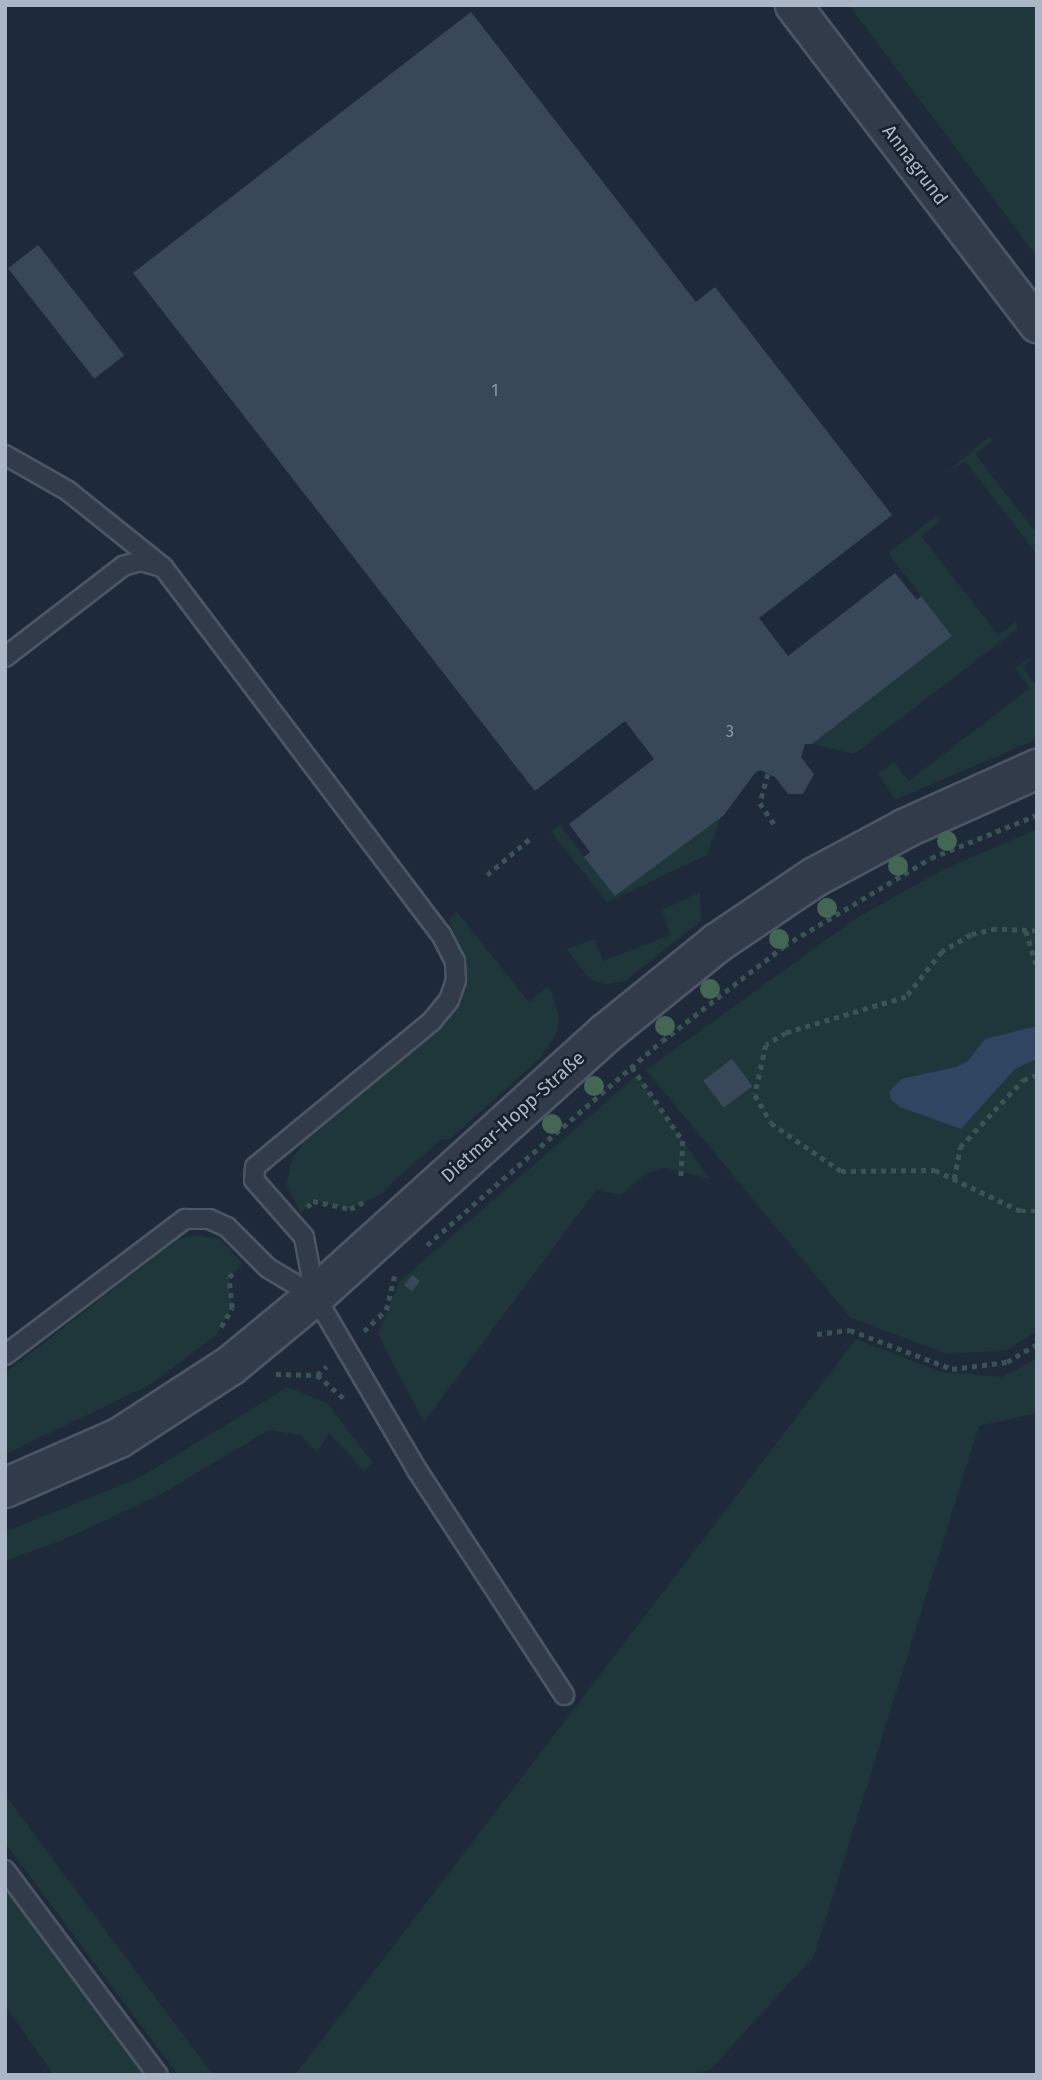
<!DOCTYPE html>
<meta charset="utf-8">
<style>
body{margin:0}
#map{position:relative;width:1042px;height:2080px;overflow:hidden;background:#1e2a39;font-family:"Fira Sans",sans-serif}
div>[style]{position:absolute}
.green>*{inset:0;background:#1f373a}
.water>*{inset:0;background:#2f4562}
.building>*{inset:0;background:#394859;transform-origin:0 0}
.path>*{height:4.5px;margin-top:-2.25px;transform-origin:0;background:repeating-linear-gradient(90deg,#3a5354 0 5px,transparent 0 10px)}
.roads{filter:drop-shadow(2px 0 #4c5664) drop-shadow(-2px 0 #4c5664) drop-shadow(0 2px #4c5664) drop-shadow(0 -2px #4c5664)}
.service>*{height:18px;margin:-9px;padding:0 9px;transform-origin:9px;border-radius:9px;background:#313b49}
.minor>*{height:35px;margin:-17.5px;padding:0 17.5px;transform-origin:17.5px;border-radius:17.5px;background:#313b49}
.tertiary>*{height:38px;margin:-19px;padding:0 19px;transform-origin:19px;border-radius:19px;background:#313b49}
.trees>*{width:20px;height:20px;margin:-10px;border-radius:50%;background:#436655}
span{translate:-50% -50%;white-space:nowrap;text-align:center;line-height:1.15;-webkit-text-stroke:5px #17212d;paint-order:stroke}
.number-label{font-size:16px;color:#8e9aab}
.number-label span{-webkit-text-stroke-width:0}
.street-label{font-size:19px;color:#abb6c6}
.frame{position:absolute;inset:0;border:7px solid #abb6c6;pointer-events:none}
</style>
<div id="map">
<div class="green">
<div style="clip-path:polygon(849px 5px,1037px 5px,1037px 257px)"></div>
<div style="clip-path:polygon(987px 438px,994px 439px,975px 454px,1037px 534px,1037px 554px,965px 461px,945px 474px)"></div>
<div style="clip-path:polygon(935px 517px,941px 520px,921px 536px,998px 635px,1016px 622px,1017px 629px,854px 754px,812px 744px,952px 636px,888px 553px)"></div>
<div style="clip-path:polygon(1037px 652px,1023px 667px,1037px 686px,1037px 739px,895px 800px,878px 774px,894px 762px,909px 781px,936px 760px,1030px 688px,1015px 669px)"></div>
<div style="clip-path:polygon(722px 814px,707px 855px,607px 902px,551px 832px,560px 825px,615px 896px)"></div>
<div style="clip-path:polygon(1037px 829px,1037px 1331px,1007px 1350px,947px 1354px,851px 1318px,646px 1070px,858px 917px,943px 870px)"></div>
<div style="clip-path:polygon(700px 892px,701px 921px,625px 981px,606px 984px,589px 979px,567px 949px,595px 939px,603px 961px,671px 935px,662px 910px)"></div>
<div style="clip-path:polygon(457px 912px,529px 1002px,549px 986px,559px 1015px,557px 1032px,539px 1059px,450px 1139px,440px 1140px,379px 1195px,350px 1209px,313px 1201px,301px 1213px,286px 1184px,292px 1160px,308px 1135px,448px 1022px,464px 992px,466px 965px,449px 919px)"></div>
<div style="clip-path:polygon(637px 1075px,710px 1179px,666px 1168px,646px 1173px,621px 1195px,596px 1190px,424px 1422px,378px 1335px,399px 1282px)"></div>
<div style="clip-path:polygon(197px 1235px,220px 1239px,243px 1264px,229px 1277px,232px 1308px,216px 1335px,150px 1385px,5px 1454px,5px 1373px,177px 1240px)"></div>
<div style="clip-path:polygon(856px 1339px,941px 1372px,1003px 1377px,1037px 1358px,1037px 1413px,979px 1426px,814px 1956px,710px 2070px,684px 2075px,295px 2075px)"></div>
<div style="clip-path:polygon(288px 1387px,327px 1403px,373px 1463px,364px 1471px,329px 1433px,317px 1452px,300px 1435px,269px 1430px,161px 1494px,65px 1539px,5px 1561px,5px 1532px,139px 1478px)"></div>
<div style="clip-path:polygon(5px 1795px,213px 2075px,178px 2075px,5px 1843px)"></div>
<div style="clip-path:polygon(5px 1890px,152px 2075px,54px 2075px,5px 2006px)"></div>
</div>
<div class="water">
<div style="clip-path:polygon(1037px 1026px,1037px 1059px,1015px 1069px,961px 1129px,900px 1107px,891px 1099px,889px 1092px,901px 1079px,956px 1067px,968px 1061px,985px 1039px)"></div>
</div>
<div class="building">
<div style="clip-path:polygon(471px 12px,696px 302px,715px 287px,892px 515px,759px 618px,788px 656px,895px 573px,917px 600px,921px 596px,952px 636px,812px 744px,805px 744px,801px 757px,814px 774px,803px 794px,788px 794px,775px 777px,760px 770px,755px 773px,724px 815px,615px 896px,584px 857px,590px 852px,569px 824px,654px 759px,625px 721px,535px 791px,133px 273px)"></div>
<div style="left:38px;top:245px;width:140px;height:38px;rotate:52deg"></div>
<div style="left:732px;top:1059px;width:34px;height:36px;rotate:53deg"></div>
<div style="left:412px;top:1275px;width:10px;height:13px;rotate:37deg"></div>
</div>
<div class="path">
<div style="left:768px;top:774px;width:30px;rotate:105deg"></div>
<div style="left:760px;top:803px;width:27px;rotate:56deg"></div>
<div style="left:487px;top:875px;width:60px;rotate:-40.3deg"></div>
<div style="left:1026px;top:931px;width:39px;rotate:73deg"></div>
<div style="left:1037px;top:931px;width:41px;rotate:-177.2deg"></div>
<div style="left:996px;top:929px;width:26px;rotate:167deg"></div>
<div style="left:971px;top:935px;width:34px;rotate:150deg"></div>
<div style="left:942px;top:952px;width:58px;rotate:128.7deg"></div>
<div style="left:906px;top:997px;width:125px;rotate:163.3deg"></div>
<div style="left:786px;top:1033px;width:23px;rotate:149deg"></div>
<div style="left:766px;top:1045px;width:51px;rotate:102.4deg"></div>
<div style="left:755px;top:1095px;width:32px;rotate:60deg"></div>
<div style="left:771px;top:1123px;width:85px;rotate:34.4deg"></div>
<div style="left:841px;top:1171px;width:94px;rotate:-0.6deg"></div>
<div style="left:935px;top:1170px;width:95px;rotate:25.5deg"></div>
<div style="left:1021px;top:1211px;width:16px"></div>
<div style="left:632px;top:1067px;width:90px;rotate:55.4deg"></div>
<div style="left:683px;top:1141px;width:39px;rotate:93deg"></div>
<div style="left:954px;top:1179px;width:33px;rotate:-79deg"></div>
<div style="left:960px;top:1147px;width:92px;rotate:-46.8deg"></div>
<div style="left:1023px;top:1080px;width:15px;rotate:-20deg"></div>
<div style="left:307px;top:1207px;width:8px;rotate:-45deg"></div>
<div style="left:313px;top:1201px;width:38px;rotate:12deg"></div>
<div style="left:350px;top:1209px;width:16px;rotate:-27deg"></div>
<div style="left:427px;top:1245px;width:311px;rotate:-41deg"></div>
<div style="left:662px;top:1041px;width:155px;rotate:-37.9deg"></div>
<div style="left:784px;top:946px;width:171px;rotate:-30.9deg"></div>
<div style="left:931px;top:858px;width:114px;rotate:-22.1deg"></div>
<div style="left:221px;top:1327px;width:22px;rotate:-60deg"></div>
<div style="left:232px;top:1308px;width:31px;rotate:-96deg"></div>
<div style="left:229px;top:1277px;width:9px;rotate:-41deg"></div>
<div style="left:364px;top:1331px;width:30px;rotate:-44deg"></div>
<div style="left:386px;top:1310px;width:37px;rotate:-76deg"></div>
<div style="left:817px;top:1334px;width:33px;rotate:-7deg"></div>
<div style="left:850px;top:1330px;width:109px;rotate:20.9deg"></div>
<div style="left:952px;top:1369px;width:55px;rotate:-7.3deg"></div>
<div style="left:1007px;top:1362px;width:35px;rotate:-31deg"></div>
<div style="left:276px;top:1374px;width:41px;rotate:1.4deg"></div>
<div style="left:317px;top:1375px;width:13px;rotate:-42deg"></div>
<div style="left:317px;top:1375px;width:38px;rotate:41deg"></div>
</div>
<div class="roads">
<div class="service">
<div style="left:5px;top:455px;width:73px;rotate:29.7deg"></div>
<div style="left:68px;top:491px;width:122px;rotate:38.7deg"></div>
<div style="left:163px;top:567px;width:460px;rotate:52.9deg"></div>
<div style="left:441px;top:934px;width:31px;rotate:63deg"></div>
<div style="left:455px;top:962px;width:18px;rotate:87deg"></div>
<div style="left:456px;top:980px;width:21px;rotate:109deg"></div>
<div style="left:449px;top:1000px;width:27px;rotate:129deg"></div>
<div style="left:432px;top:1021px;width:229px;rotate:140.5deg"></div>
<div style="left:255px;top:1167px;width:13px;rotate:94deg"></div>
<div style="left:254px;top:1180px;width:76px;rotate:48.7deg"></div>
<div style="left:304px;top:1237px;width:60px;rotate:79.4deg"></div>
<div style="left:315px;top:1296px;width:202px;rotate:59.6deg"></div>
<div style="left:417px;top:1470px;width:269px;rotate:56.8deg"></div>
<div style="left:5px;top:657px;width:149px;rotate:-37.6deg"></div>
<div style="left:123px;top:566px;width:19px;rotate:-16deg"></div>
<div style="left:141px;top:561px;width:19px;rotate:16deg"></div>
<div style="left:5px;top:1355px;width:226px;rotate:-37.1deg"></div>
<div style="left:185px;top:1219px;width:24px"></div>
<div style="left:209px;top:1219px;width:20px;rotate:24deg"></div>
<div style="left:227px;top:1227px;width:58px;rotate:45deg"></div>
<div style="left:268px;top:1268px;width:55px;rotate:30.8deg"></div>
<div style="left:5px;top:1870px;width:256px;rotate:53.3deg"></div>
</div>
<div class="minor">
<div style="left:793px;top:5px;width:402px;rotate:52.6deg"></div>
</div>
<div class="tertiary">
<div style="left:5px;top:1488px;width:124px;rotate:-23.7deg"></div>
<div style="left:119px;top:1438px;width:132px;rotate:-33deg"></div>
<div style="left:230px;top:1366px;width:110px;rotate:-39.5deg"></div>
<div style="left:315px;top:1296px;width:392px;rotate:-42.1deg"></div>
<div style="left:606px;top:1033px;width:143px;rotate:-39deg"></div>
<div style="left:717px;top:943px;width:118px;rotate:-34deg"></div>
<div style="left:815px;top:877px;width:103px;rotate:-28.3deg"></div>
<div style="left:906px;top:828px;width:144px;rotate:-24.2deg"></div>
</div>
</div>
<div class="trees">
<div style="left:947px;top:841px"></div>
<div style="left:898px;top:866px"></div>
<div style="left:827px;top:908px"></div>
<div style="left:779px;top:939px"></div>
<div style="left:710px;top:989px"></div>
<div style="left:665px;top:1026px"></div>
<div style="left:594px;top:1086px"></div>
<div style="left:552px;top:1124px"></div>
</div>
<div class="number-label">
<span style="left:495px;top:391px">1</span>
<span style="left:730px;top:732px">3</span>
</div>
<div class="street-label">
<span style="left:915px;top:165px;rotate:53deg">Annagrund</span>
<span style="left:513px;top:1117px;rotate:-42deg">Dietmar-Hopp-Straße</span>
</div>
<div class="frame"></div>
</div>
